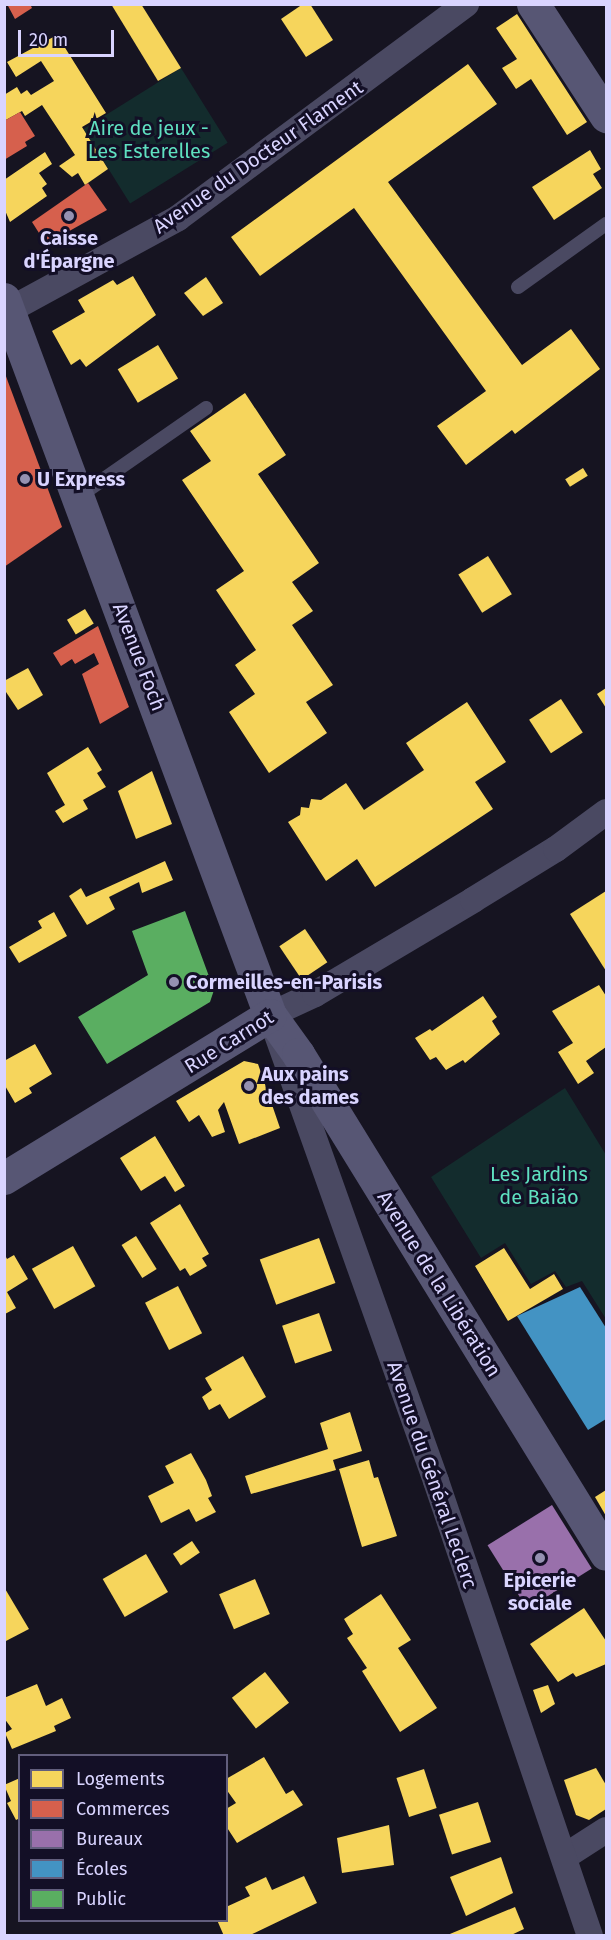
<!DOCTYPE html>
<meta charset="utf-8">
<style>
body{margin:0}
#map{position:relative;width:611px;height:1940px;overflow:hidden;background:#161421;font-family:"Fira Sans",sans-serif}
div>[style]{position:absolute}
.green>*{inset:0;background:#132c2d;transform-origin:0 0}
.homes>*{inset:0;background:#f6d55c;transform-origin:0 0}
.shops>*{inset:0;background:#d6604d}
.offices>*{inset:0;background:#9970ab;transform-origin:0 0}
.schools>*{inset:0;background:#4393c3}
.public>*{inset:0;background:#5aae61}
.lane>*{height:14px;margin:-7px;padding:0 7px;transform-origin:7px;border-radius:7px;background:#4a4962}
.street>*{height:26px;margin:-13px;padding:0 13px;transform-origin:13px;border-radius:13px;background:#4a4962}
.secondary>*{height:33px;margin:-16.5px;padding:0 16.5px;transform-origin:16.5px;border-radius:16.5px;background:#575674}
.dots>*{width:16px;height:16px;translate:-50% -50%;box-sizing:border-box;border:3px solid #130f26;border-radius:50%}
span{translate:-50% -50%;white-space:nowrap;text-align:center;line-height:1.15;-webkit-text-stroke:6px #130f26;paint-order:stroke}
.park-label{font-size:20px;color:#5fe0c0}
.street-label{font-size:20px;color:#d9d4ff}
.poi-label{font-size:20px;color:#d9d4ff;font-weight:700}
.left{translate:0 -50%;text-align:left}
.frame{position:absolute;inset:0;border:6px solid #d9d4ff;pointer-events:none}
.legend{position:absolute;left:18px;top:1754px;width:210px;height:168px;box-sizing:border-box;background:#130f26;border:2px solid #625e7d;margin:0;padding:8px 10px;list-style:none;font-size:18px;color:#d9d4ff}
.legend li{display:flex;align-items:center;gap:12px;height:30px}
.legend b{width:30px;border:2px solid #625e7d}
.scale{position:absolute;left:18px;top:30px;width:96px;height:27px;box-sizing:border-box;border:3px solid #d9d4ff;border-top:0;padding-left:8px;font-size:18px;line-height:21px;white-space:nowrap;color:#d9d4ff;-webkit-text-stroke:4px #130f26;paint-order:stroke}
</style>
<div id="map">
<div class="green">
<div style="left:181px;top:68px;width:88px;height:115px;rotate:58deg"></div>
<div style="clip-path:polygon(565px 1088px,606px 1155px,606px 1319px,582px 1281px,566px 1287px,555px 1271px,531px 1284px,505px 1243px,481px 1258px,431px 1177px)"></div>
</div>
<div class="homes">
<div style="clip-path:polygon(111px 4px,141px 4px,181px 68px,158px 81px)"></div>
<div style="clip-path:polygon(303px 4px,310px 4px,333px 40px,306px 57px,281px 19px)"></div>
<div style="clip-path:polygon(517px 14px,587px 122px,567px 135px,531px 79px,516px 89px,502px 68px,517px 59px,496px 28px)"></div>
<div style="clip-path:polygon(57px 35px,106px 113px,82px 127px,108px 169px,85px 185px,78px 173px,72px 177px,59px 166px,75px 155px,42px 105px,25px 116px,22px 111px,4px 121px,4px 95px,17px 87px,21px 94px,27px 90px,31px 95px,54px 81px,41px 61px,16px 77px,7px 62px)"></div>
<div style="clip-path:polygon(468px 64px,497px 104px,388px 182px,522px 365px,571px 329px,600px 369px,515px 434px,512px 430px,466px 465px,437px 426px,486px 391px,354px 208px,260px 276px,231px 237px)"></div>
<div style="clip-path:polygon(590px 150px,601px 169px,593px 174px,602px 188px,554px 220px,532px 187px)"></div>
<div style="clip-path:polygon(45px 152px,52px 164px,39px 173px,47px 184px,42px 188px,47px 196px,10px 222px,4px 208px,4px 180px)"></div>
<div style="clip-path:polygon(133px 276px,156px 315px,86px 367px,80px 359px,71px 365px,52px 331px,85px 312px,78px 300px,113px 280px,117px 285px)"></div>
<div style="clip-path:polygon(206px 277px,223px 303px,203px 316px,184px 293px)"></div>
<div style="left:158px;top:345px;width:39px;height:47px;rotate:59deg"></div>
<div style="clip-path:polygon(245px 393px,286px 455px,258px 474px,319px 563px,292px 582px,313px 611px,292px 625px,333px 685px,306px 702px,327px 733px,269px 773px,229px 712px,255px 694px,235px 665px,256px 650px,216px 590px,244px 571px,182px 480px,211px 461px,190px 431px)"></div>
<div style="left:583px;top:468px;width:9px;height:21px;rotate:58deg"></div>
<div style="left:488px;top:556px;width:45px;height:35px;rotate:58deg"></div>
<div style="left:85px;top:609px;width:17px;height:21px;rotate:59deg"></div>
<div style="clip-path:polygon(28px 668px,43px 695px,18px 710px,4px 689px,4px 681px)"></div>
<div style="clip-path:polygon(606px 688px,606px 708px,597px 694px)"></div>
<div style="left:561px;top:699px;width:40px;height:38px;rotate:57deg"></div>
<div style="clip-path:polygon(467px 702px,506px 762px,475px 782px,493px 809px,375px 887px,357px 859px,326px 881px,288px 822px,300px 815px,301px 807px,309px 808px,311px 799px,321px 800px,346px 783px,364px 810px,424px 770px,406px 743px)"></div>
<div style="clip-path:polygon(88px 747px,102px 770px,97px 773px,106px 787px,83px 800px,88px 809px,63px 823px,55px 811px,65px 805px,47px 773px)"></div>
<div style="clip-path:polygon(152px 771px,172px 824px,136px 839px,118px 791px)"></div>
<div style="clip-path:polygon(165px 861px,173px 880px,142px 893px,139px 882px,109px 897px,115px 909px,87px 925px,69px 896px,81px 888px,86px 897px)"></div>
<div style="clip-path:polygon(606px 891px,606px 971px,570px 914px)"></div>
<div style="clip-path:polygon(54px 912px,67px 936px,19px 963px,9px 947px,42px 928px,38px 921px)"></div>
<div style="left:305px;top:929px;width:40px;height:31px;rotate:56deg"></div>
<div style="clip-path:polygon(599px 985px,606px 996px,606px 1047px,586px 1061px,594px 1073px,578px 1084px,558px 1052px,573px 1043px,552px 1011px)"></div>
<div style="clip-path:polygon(483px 996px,497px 1017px,492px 1021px,500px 1034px,465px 1063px,463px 1060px,446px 1070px,436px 1057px,430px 1060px,415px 1038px,430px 1029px,432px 1031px)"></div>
<div style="clip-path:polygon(35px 1044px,52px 1074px,29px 1088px,32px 1093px,15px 1103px,4px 1084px,4px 1061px)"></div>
<div style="clip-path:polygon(244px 1061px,258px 1064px,280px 1128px,239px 1144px,224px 1102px,218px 1110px,225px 1132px,212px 1137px,199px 1115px,189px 1122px,176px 1101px)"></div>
<div style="clip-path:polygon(155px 1136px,185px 1186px,175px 1192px,165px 1176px,141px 1191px,120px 1158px)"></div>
<div style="clip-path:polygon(180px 1204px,209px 1254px,202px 1258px,207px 1266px,190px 1276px,185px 1268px,180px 1271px,150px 1223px)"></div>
<div style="left:136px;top:1236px;width:39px;height:17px;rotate:58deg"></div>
<div style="left:319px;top:1238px;width:48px;height:63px;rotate:70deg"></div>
<div style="left:73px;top:1246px;width:46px;height:47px;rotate:61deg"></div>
<div style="clip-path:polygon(504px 1248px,530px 1289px,554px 1274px,563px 1289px,508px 1321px,475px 1266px)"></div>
<div style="clip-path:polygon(4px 1253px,7px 1259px,14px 1255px,28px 1279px,7px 1292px,16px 1308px,5px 1314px)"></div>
<div style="left:178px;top:1286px;width:53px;height:37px;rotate:63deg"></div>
<div style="left:319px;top:1313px;width:40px;height:39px;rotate:71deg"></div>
<div style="clip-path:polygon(243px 1356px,266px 1397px,229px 1419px,220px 1404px,209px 1410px,202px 1397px,212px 1390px,205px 1378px)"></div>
<div style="clip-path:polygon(350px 1412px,362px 1451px,333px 1460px,336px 1470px,251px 1494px,245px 1476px,328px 1449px,320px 1423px)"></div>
<div style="clip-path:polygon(191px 1453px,206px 1480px,212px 1496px,208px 1498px,216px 1512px,196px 1522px,189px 1509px,161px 1523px,148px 1496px,174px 1483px,165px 1466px)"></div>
<div style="clip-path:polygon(369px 1460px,374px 1478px,378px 1477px,397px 1536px,362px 1547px,339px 1469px)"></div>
<div style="clip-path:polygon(606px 1490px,606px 1516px,595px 1497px)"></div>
<div style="left:192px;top:1541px;width:14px;height:23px;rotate:56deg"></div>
<div style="left:146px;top:1554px;width:44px;height:50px;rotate:60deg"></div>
<div style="left:255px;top:1579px;width:38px;height:39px;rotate:67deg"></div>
<div style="clip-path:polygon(4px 1587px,29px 1629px,4px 1642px)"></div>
<div style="clip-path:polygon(381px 1594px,411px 1640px,398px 1648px,437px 1708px,400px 1732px,362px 1671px,367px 1668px,347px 1638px,353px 1634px,344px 1619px)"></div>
<div style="clip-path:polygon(584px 1608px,606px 1641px,606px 1664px,576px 1677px,573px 1673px,558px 1682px,530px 1644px)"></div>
<div style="left:265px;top:1672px;width:39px;height:42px;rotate:52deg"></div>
<div style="clip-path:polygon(37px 1684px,46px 1706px,62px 1698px,71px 1718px,54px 1726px,56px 1731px,12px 1749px,5px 1733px,12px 1729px,4px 1718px,4px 1698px)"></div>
<div style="clip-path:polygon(548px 1685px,555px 1704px,541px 1713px,533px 1690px)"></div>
<div style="clip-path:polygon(264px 1757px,286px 1794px,293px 1790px,303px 1805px,237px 1843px,226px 1826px,226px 1809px,236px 1803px,226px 1789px,226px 1779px)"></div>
<div style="clip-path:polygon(596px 1768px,606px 1785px,606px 1809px,589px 1820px,576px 1815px,564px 1780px)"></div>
<div style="left:424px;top:1769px;width:41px;height:29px;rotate:72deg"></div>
<div style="clip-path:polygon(20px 1778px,20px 1818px,16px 1820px,7px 1803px,11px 1801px,4px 1785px)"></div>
<div style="left:478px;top:1802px;width:42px;height:41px;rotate:72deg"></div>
<div style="clip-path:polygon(389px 1825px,394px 1865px,342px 1873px,337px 1838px)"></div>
<div style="clip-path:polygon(501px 1857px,513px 1893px,466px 1916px,450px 1877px)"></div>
<div style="clip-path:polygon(304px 1876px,317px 1903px,248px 1936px,224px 1936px,217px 1920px,226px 1920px,226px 1907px,250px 1896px,245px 1887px,266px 1877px,272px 1890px)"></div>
<div style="clip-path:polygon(515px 1907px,524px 1929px,509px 1936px,445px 1936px)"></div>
</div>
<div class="shops">
<div style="clip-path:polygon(7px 4px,30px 4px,32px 8px,15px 19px)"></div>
<div style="clip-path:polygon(20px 112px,35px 136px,25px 142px,27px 146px,4px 160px,4px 121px)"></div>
<div style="clip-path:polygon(88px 183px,107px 210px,46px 244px,32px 222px)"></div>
<div style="clip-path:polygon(4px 371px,62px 527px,4px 567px)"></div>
<div style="clip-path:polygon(98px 626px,129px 707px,100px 724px,82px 674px,99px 664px,94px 653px,75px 664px,72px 659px,61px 666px,53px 653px)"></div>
</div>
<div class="offices">
<div style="left:552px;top:1505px;width:75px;height:76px;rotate:58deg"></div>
</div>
<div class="schools">
<div style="clip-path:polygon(580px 1287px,606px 1328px,606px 1419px,588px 1430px,517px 1316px)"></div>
</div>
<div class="public">
<div style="clip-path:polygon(185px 911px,214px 990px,210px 1002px,107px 1064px,78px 1017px,148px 975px,132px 931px)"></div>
</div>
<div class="lane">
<div style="left:518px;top:287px;width:108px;rotate:-35.6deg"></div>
<div style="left:78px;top:497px;width:156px;rotate:-34.8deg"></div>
</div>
<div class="street">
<div style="left:4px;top:313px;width:198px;rotate:-28.6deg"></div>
<div style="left:178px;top:218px;width:359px;rotate:-36.6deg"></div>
<div style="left:564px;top:1857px;width:50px;rotate:-32.7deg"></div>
<div style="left:590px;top:1936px;width:480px;rotate:-108.7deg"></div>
<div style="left:436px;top:1481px;width:495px;rotate:-109.6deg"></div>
<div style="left:270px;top:1015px;width:50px;rotate:-25deg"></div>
<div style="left:315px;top:994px;width:184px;rotate:-30.7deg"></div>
<div style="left:473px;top:900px;width:97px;rotate:-31.6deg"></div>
<div style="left:556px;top:849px;width:62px;rotate:-36.5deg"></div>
</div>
<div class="secondary">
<div style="left:533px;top:4px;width:134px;rotate:56.9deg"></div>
<div style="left:4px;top:299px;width:764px;rotate:69.62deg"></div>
<div style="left:270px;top:1015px;width:48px;rotate:54.3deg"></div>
<div style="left:298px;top:1054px;width:587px;rotate:58.37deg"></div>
<div style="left:4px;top:1178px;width:312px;rotate:-31.5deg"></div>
</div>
<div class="dots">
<div style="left:69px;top:216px;background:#9591b1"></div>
<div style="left:25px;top:479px;background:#9591b1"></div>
<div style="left:174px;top:982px;background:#9591b1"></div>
<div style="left:249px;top:1086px;background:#9591b1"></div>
<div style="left:540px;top:1558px;background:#9591b1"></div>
</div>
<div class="park-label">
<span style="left:149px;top:140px">Aire de jeux -<br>Les Esterelles</span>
<span style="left:539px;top:1186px">Les Jardins<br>de Baião</span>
</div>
<div class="street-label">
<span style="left:258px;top:157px;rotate:-35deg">Avenue du Docteur Flament</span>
<span style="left:139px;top:657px;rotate:69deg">Avenue Foch</span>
<span style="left:229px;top:1042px;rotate:-32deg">Rue Carnot</span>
<span style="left:439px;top:1284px;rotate:58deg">Avenue de la Libération</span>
<span style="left:432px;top:1475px;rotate:71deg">Avenue du Général Leclerc</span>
</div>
<div class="poi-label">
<span style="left:69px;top:250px">Caisse<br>d'Épargne</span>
<span class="left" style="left:37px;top:479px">U Express</span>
<span class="left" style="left:186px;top:982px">Cormeilles-en-Parisis</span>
<span class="left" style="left:261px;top:1086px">Aux pains<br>des dames</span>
<span style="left:540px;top:1592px">Epicerie<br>sociale</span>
</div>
<div class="frame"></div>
<ul class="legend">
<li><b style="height:16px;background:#f6d55c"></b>Logements</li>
<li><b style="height:16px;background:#d6604d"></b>Commerces</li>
<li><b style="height:16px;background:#9970ab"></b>Bureaux</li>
<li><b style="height:16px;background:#4393c3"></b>Écoles</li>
<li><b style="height:16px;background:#5aae61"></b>Public</li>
</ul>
<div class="scale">20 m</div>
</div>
